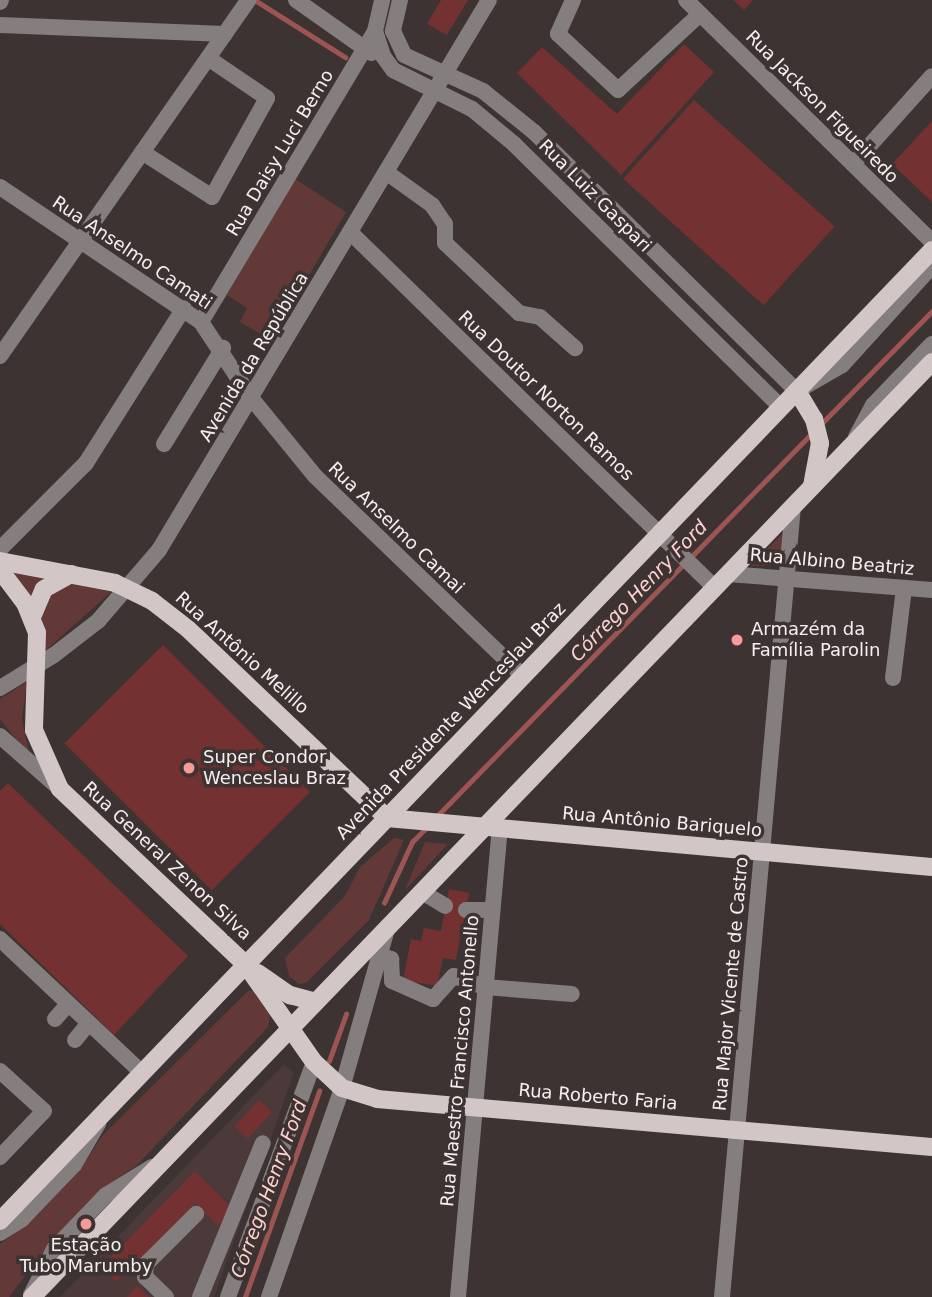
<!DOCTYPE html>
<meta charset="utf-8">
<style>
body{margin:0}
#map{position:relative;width:932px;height:1297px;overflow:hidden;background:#3d3332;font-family:"DejaVu Sans",sans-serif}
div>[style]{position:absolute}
.built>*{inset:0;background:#4c3a3a}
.green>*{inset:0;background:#633938}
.stream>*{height:4.5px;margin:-2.25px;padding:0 2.25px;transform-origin:2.25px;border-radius:2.25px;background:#9d5554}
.building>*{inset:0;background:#743131;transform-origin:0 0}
.minor>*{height:16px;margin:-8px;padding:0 8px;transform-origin:8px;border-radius:8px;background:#847e7e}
.major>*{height:18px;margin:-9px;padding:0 9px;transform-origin:9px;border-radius:9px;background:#d2c7c6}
.dots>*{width:19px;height:19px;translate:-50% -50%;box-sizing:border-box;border:4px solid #3d3332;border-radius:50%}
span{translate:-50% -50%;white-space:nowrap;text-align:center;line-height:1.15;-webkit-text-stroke:7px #3d3332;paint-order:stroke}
.street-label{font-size:18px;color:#f6efef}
.poi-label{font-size:18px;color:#f6efef}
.left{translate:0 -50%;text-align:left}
.water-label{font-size:19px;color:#fed2d0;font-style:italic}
</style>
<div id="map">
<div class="built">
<div style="clip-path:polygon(284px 1064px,294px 1073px,214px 1297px,60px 1297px)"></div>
</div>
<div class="green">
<div style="clip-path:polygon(295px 179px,346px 212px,271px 340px,240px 322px,247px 308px,227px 295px)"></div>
<div style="clip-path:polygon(784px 532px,782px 566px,750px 566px)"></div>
<div style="clip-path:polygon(6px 567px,47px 575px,31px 601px)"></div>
<div style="clip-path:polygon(72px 583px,111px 592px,45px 651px,41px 618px,52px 591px)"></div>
<div style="clip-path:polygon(27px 682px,22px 719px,30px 757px,0 719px,0 699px)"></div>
<div style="clip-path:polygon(394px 838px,404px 840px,369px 920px,306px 983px,299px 984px,289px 976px,285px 958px,345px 896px,360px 867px)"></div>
<div style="clip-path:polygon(425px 842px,448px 844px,405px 890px)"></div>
<div style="clip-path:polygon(248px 991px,253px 991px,270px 1016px,268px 1027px,136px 1166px,103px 1188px,51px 1242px,9px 1297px,0 1297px,0 1244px,30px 1222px,79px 1172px,102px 1136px)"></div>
</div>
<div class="stream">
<div style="left:255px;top:0;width:107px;rotate:32.3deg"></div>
<div style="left:820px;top:425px;width:160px;rotate:-45.5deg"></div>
<div style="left:690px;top:558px;width:173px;rotate:-45.7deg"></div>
<div style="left:435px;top:818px;width:356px;rotate:-45.6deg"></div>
<div style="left:384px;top:903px;width:67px;rotate:-65.3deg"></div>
<div style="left:412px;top:842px;width:21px;rotate:-45deg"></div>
<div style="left:329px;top:1061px;width:50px;rotate:-70.1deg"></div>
<div style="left:245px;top:1297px;width:219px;rotate:-70.2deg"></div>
</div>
<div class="building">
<div style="clip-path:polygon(441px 0,468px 0,447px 35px,427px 24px)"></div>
<div style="clip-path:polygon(733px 0,753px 0,744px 10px)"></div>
<div style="clip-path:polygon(684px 44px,714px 72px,621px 175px,517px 73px,542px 47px,617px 114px)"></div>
<div style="left:694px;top:100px;width:189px;height:106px;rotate:42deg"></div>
<div style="clip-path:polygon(932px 121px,932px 202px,892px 164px)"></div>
<div style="left:163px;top:645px;width:208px;height:139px;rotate:45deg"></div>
<div style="clip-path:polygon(8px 783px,188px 956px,114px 1035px,0 924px,0 791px)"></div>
<div style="clip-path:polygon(449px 889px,469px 893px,456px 960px,443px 958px,437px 986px,403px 980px,411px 939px,421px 941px,424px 928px,441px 931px)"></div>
<div style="left:259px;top:1100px;width:18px;height:36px;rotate:43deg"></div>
<div style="clip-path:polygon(195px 1171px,234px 1210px,218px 1226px,195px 1203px,116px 1282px,101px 1267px)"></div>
<div style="clip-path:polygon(137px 1286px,149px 1297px,127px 1297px)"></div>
</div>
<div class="minor">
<div style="left:296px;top:0;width:92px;rotate:35.2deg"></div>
<div style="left:400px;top:0;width:32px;rotate:103deg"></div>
<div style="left:393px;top:31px;width:26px;rotate:65deg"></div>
<div style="left:404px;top:55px;width:87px;rotate:24.5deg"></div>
<div style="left:483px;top:91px;width:65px;rotate:38.8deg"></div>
<div style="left:534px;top:132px;width:369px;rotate:44.6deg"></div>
<div style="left:797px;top:391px;width:52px;rotate:-30deg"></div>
<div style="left:842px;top:365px;width:134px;rotate:-47.7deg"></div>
<div style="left:573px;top:0;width:37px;rotate:114deg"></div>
<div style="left:558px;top:34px;width:82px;rotate:43deg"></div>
<div style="left:618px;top:90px;width:112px;rotate:-42.8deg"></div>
<div style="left:686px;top:0;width:345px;rotate:44.5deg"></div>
<div style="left:0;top:2px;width:2px;rotate:-63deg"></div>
<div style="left:0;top:25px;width:225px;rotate:2.3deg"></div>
<div style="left:375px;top:31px;width:26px;rotate:72deg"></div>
<div style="left:383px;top:56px;width:17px;rotate:54deg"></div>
<div style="left:393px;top:70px;width:88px;rotate:26.3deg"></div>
<div style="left:472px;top:109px;width:55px;rotate:39.8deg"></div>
<div style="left:514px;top:144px;width:375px;rotate:44.6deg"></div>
<div style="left:142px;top:152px;width:83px;rotate:32.7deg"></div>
<div style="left:212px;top:197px;width:113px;rotate:-60.9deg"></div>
<div style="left:267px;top:98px;width:71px;rotate:-145.9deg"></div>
<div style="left:853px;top:164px;width:118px;rotate:-48.1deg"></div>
<div style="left:386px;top:172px;width:57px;rotate:35.7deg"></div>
<div style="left:432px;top:205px;width:23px;rotate:56deg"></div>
<div style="left:445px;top:224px;width:19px;rotate:90deg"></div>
<div style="left:445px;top:243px;width:102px;rotate:43.4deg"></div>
<div style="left:519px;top:313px;width:21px;rotate:11deg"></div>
<div style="left:540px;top:317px;width:47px;rotate:41.5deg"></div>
<div style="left:0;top:187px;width:242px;rotate:33.9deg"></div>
<div style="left:201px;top:322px;width:92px;rotate:56.5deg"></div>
<div style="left:252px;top:399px;width:99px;rotate:50.7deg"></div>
<div style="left:315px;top:476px;width:289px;rotate:43.9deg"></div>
<div style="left:350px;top:232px;width:510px;rotate:44.28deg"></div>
<div style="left:201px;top:322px;width:339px;rotate:-59.1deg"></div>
<div style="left:375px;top:31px;width:32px;rotate:-77deg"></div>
<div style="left:0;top:356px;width:434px;rotate:-55.1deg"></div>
<div style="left:856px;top:437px;width:36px;rotate:-62deg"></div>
<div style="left:873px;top:405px;width:85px;rotate:-46deg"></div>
<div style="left:164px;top:444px;width:113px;rotate:-58.4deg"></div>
<div style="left:0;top:549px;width:122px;rotate:-45deg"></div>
<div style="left:86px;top:463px;width:183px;rotate:-57.7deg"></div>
<div style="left:728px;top:574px;width:205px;rotate:4.5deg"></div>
<div style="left:893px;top:678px;width:91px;rotate:-83deg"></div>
<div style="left:0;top:688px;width:63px;rotate:-31.4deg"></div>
<div style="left:54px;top:655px;width:56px;rotate:-37.7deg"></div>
<div style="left:98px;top:621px;width:94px;rotate:-49.3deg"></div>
<div style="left:159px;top:550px;width:641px;rotate:-59.04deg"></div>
<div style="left:0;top:736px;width:79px;rotate:41.4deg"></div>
<div style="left:422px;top:892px;width:27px;rotate:31deg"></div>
<div style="left:466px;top:910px;width:26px"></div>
<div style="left:0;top:939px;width:195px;rotate:43.3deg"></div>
<div style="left:379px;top:955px;width:13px;rotate:18deg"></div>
<div style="left:391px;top:959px;width:22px;rotate:87deg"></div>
<div style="left:392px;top:981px;width:45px;rotate:23.7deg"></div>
<div style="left:433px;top:999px;width:31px;rotate:-48deg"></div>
<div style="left:454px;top:976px;width:33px;rotate:20deg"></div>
<div style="left:485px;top:987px;width:87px;rotate:4.6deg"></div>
<div style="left:55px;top:1019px;width:18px;rotate:-49deg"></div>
<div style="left:75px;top:1040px;width:21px;rotate:-51deg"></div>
<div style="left:0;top:1071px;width:59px;rotate:42.3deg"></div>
<div style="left:44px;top:1111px;width:64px;rotate:133.7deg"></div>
<div style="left:0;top:1233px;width:26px;rotate:-32deg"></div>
<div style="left:22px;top:1219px;width:75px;rotate:-46.1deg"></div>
<div style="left:74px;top:1165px;width:48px;rotate:-59.7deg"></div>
<div style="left:31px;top:1295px;width:51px;rotate:-63.4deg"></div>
<div style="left:54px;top:1249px;width:75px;rotate:-46.1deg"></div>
<div style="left:106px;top:1195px;width:54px;rotate:-31.3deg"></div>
<div style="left:166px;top:1297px;width:29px;rotate:-136deg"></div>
<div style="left:145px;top:1277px;width:13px;rotate:-86deg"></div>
<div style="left:146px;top:1264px;width:71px;rotate:-45deg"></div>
<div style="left:200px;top:1297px;width:166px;rotate:-67.8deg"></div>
<div style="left:228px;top:1297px;width:250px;rotate:-69.9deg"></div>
<div style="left:269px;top:1297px;width:221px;rotate:-70.7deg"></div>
<div style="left:342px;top:1088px;width:165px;rotate:-74.2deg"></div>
<div style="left:458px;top:1297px;width:471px;rotate:-84.9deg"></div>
<div style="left:722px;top:1297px;width:794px;rotate:-84.87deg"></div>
</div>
<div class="major">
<div style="left:797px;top:391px;width:33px;rotate:59deg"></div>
<div style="left:814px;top:419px;width:25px;rotate:76deg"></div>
<div style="left:820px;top:443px;width:44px;rotate:100.5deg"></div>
<div style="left:0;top:561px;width:117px;rotate:10.8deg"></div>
<div style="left:115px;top:583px;width:41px;rotate:25.9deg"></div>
<div style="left:152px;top:601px;width:46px;rotate:37.9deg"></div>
<div style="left:188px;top:629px;width:274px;rotate:43.5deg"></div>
<div style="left:387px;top:818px;width:547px;rotate:5.14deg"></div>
<div style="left:0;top:570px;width:41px;rotate:52.9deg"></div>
<div style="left:25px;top:603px;width:32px;rotate:68deg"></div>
<div style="left:37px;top:633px;width:97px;rotate:91.8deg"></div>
<div style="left:34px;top:730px;width:64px;rotate:66.2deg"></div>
<div style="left:60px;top:789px;width:256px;rotate:43.4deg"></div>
<div style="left:246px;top:965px;width:118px;rotate:55deg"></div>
<div style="left:314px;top:1062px;width:38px;rotate:43deg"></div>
<div style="left:342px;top:1088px;width:37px;rotate:17deg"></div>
<div style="left:377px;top:1099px;width:557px;rotate:4.94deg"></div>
<div style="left:32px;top:617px;width:30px;rotate:-67deg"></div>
<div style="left:44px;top:589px;width:31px;rotate:-29deg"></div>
<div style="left:258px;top:973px;width:39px;rotate:35deg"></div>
<div style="left:290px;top:995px;width:27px;rotate:15deg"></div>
<div style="left:0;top:1221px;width:1346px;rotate:-46.17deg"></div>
<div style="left:32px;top:1297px;width:1298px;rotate:-46.09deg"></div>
</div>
<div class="dots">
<div style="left:737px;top:640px;background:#f59b99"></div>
<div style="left:189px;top:768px;background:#f59b99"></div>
<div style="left:86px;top:1224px;background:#f59b99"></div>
</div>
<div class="street-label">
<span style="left:822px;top:107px;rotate:45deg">Rua Jackson Figueiredo</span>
<span style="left:280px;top:153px;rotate:-59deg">Rua Daisy Luci Berno</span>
<span style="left:595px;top:196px;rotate:45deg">Rua Luiz Gaspari</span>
<span style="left:132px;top:253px;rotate:34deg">Rua Anselmo Camati</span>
<span style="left:254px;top:357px;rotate:-59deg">Avenida da República</span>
<span style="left:546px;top:396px;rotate:44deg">Rua Doutor Norton Ramos</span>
<span style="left:396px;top:528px;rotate:44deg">Rua Anselmo Camai</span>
<span style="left:832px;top:562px;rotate:5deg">Rua Albino Beatriz</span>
<span style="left:242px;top:653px;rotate:42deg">Rua Antônio Melillo</span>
<span style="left:451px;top:721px;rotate:-46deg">Avenida Presidente Wenceslau Braz</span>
<span style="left:662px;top:822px;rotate:5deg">Rua Antônio Bariquelo</span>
<span style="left:167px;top:861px;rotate:43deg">Rua General Zenon Silva</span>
<span style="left:731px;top:984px;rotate:-85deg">Rua Major Vicente de Castro</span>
<span style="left:460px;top:1061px;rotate:-85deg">Rua Maestro Francisco Antonello</span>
<span style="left:598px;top:1097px;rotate:5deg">Rua Roberto Faria</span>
</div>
<div class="poi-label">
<span class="left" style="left:751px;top:640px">Armazém da<br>Família Parolin</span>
<span class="left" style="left:203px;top:768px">Super Condor<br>Wenceslau Braz</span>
<span style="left:86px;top:1256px">Estação<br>Tubo Marumby</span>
</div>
<div class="water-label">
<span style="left:639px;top:591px;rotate:-46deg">Córrego Henry Ford</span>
<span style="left:269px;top:1189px;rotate:-70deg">Córrego Henry Ford</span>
</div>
</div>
